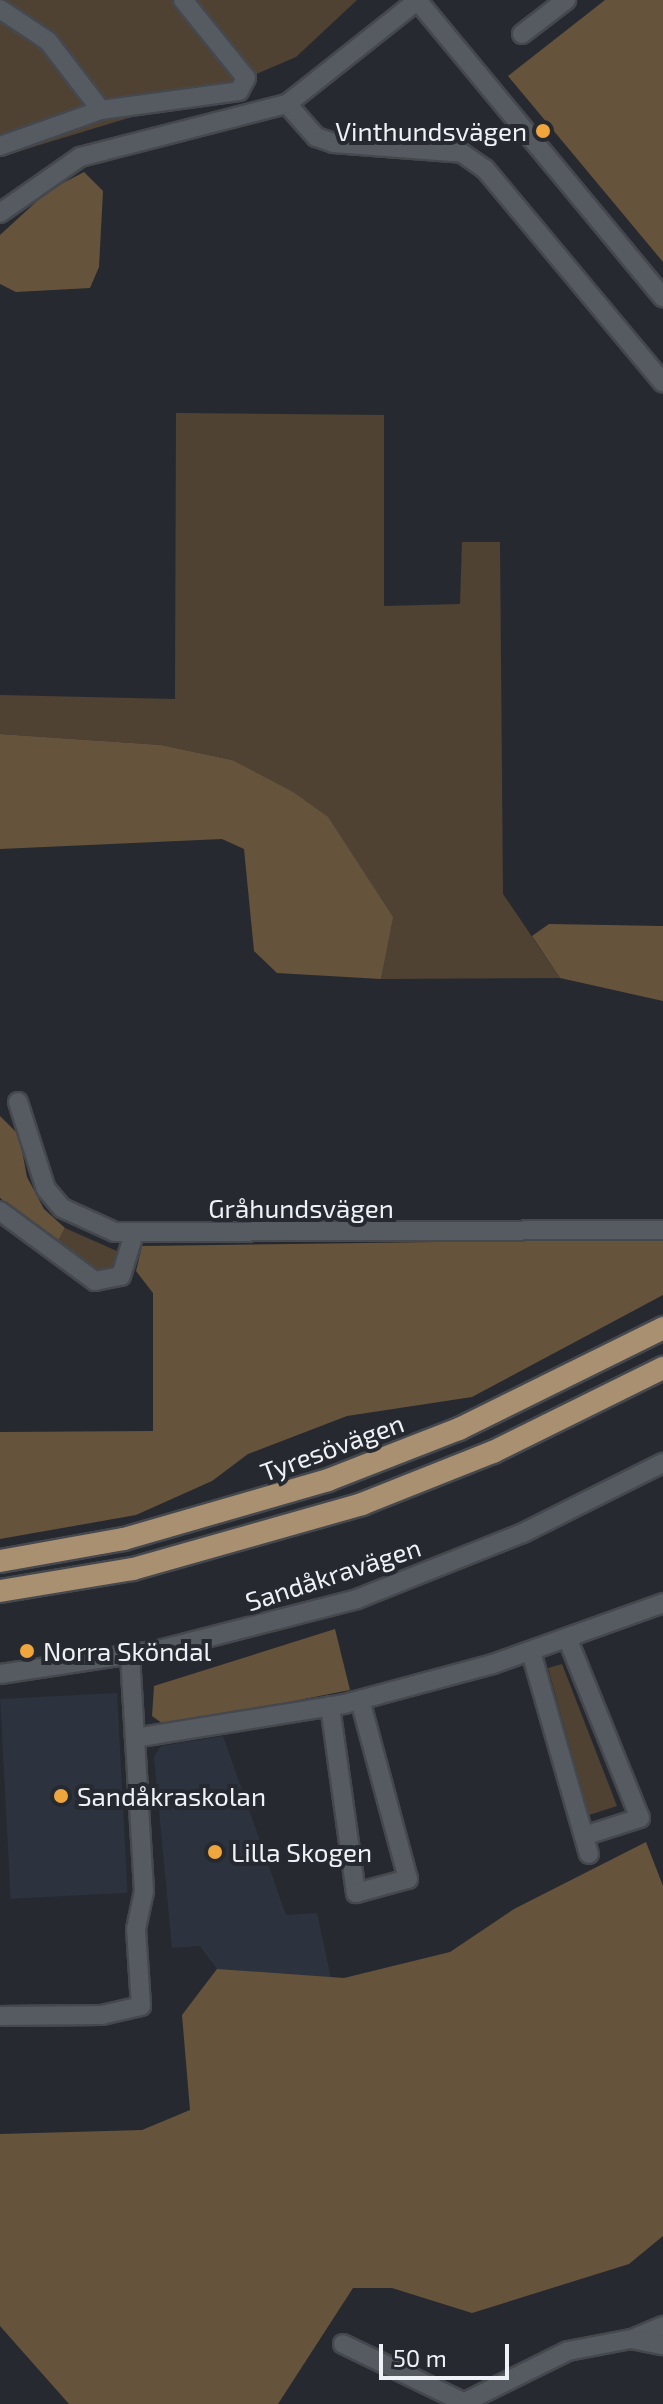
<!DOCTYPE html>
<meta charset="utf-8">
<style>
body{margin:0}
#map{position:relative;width:663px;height:2404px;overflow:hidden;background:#262a30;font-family:"Exo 2",sans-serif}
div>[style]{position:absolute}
.built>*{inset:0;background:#2c333e;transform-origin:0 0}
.green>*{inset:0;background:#4f4232}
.forest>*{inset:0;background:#66533c}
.roads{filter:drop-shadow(2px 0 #45484d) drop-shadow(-2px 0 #45484d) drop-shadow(0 2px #45484d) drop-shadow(0 -2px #45484d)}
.minor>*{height:18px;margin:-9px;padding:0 9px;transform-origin:9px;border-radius:9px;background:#565a61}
.major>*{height:22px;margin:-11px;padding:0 11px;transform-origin:11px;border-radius:11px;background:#a99071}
.dots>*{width:22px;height:22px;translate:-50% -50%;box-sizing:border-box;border:4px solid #262a30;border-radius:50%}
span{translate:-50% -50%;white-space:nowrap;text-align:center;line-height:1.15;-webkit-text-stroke:8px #262a30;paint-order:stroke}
.poi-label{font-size:26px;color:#eef1f5}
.right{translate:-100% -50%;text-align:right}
.left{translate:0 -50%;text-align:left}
.street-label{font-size:26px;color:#eef1f5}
.scale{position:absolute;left:379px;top:2344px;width:130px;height:36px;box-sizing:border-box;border:4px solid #eef1f5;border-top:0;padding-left:10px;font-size:24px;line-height:28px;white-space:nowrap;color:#eef1f5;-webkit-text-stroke:6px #262a30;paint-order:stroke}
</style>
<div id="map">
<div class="built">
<div style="left:117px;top:1693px;width:200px;height:117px;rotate:87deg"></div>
<div style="clip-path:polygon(223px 1736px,286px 1915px,317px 1913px,338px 2011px,217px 1969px,200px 1946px,172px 1948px,154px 1757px,161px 1746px)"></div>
</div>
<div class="green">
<div style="clip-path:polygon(0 0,357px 0,296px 57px,214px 92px,0 157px)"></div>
<div style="clip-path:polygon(176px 413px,384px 415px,384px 606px,460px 604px,462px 542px,500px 542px,503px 894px,560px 978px,381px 979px,392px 917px,232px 760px,161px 745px,0 734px,0 695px,175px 699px)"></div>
<div style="clip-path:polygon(65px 1228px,119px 1252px,109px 1272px,94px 1272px,57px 1243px)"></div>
<div style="clip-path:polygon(562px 1664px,617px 1806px,589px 1815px,548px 1668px)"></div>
</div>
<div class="forest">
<div style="clip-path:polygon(605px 0,663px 0,663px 262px,508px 76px)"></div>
<div style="clip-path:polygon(84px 172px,103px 191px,99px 267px,90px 288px,16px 292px,0 284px,0 235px,48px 191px)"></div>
<div style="clip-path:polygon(0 734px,161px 745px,232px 760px,293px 792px,328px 817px,393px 917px,381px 979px,277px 973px,254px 951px,244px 849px,222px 839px,0 849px)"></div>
<div style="clip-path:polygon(549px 924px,663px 926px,663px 1001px,560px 978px,532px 936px)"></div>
<div style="clip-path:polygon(0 1116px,19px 1135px,27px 1177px,44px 1209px,65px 1228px,57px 1243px,0 1198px)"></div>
<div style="clip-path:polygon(663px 1239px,663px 1295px,472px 1397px,347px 1416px,248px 1454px,212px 1481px,136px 1515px,0 1539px,0 1432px,153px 1431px,153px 1293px,136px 1271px,142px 1246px)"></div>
<div style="clip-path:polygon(335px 1629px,350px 1690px,166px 1726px,152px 1716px,154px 1686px)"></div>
<div style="clip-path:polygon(646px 1842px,663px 1886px,663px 2236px,629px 2264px,472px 2313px,392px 2288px,353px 2288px,278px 2404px,69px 2404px,0 2326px,0 2134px,142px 2130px,190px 2110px,182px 2015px,217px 1969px,344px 1978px,450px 1952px,514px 1909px)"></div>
</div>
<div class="roads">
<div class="minor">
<div style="left:417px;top:0;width:386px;rotate:50.4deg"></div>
<div style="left:0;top:9px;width:58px;rotate:33.7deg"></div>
<div style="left:48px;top:41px;width:87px;rotate:52.5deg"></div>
<div style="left:522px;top:34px;width:56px;rotate:-37.7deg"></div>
<div style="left:287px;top:104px;width:44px;rotate:48.7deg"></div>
<div style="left:316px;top:137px;width:18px;rotate:19deg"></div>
<div style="left:333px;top:143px;width:129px;rotate:4.4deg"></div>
<div style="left:462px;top:153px;width:28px;rotate:35deg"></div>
<div style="left:485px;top:169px;width:278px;rotate:50.2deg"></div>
<div style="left:0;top:146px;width:107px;rotate:-19.6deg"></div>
<div style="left:101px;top:110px;width:139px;rotate:-7.8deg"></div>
<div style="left:239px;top:91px;width:15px;rotate:-62deg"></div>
<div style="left:246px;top:78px;width:100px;rotate:-128.9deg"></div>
<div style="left:0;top:213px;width:98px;rotate:-35deg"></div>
<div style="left:80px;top:157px;width:214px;rotate:-14.4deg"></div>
<div style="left:287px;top:104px;width:167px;rotate:-38.4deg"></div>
<div style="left:18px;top:1102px;width:91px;rotate:72.2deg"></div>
<div style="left:46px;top:1189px;width:25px;rotate:50deg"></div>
<div style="left:62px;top:1208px;width:58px;rotate:24.4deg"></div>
<div style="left:115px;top:1232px;width:548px;rotate:-0.21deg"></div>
<div style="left:0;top:1211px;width:118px;rotate:36.4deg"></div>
<div style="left:95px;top:1281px;width:26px;rotate:-11deg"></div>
<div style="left:121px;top:1276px;width:44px;rotate:-72.8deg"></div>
<div style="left:568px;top:1640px;width:192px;rotate:68deg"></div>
<div style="left:640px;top:1818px;width:59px;rotate:162.2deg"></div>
<div style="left:531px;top:1652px;width:210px;rotate:74deg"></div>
<div style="left:0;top:1674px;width:161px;rotate:-8.6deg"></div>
<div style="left:159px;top:1650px;width:204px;rotate:-14.4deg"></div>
<div style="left:357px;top:1599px;width:179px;rotate:-21.7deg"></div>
<div style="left:523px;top:1533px;width:157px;rotate:-26.6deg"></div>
<div style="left:330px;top:1706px;width:189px;rotate:82.1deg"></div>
<div style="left:356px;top:1893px;width:54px;rotate:-15.1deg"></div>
<div style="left:408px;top:1879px;width:185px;rotate:-105deg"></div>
<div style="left:135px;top:1738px;width:212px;rotate:-9.2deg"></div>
<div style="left:344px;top:1704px;width:154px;rotate:-15deg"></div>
<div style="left:493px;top:1664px;width:181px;rotate:-19.7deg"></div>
<div style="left:0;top:2016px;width:102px;rotate:-0.6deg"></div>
<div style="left:102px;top:2015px;width:40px;rotate:-13deg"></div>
<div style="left:141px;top:2006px;width:77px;rotate:-93.7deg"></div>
<div style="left:136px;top:1929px;width:39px;rotate:-78deg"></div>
<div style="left:144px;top:1891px;width:235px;rotate:-93.4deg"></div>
<div style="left:632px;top:2339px;width:34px;rotate:-23deg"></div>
<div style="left:343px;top:2344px;width:133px;rotate:25.8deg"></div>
<div style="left:461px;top:2404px;width:119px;rotate:-26.4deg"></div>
<div style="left:568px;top:2351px;width:64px;rotate:-10.8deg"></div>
<div style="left:631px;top:2339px;width:33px;rotate:11deg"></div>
</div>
<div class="major">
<div style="left:0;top:1561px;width:126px;rotate:-10.1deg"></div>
<div style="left:124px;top:1539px;width:212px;rotate:-16.1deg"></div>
<div style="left:328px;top:1480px;width:141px;rotate:-21.3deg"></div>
<div style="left:459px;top:1429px;width:228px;rotate:-26.3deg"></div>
<div style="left:0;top:1591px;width:135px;rotate:-9.4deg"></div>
<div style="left:133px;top:1569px;width:238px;rotate:-15.8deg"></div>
<div style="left:362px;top:1504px;width:141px;rotate:-21.7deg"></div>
<div style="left:493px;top:1452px;width:190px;rotate:-26.3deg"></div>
</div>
</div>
<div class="dots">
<div style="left:543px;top:131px;background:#efa73d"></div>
<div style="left:27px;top:1651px;background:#efa73d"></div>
<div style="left:61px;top:1796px;background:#efa73d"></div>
<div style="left:215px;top:1852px;background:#efa73d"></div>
</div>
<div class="poi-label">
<span class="right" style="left:527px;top:131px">Vinthundsvägen</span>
<span class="left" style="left:43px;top:1651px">Norra Sköndal</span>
<span class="left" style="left:77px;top:1796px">Sandåkraskolan</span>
<span class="left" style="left:231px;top:1852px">Lilla Skogen</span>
</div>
<div class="street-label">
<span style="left:301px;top:1208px">Gråhundsvägen</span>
<span style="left:332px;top:1447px;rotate:-20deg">Tyresövägen</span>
<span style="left:333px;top:1574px;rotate:-18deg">Sandåkravägen</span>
</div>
<div class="scale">50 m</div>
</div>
